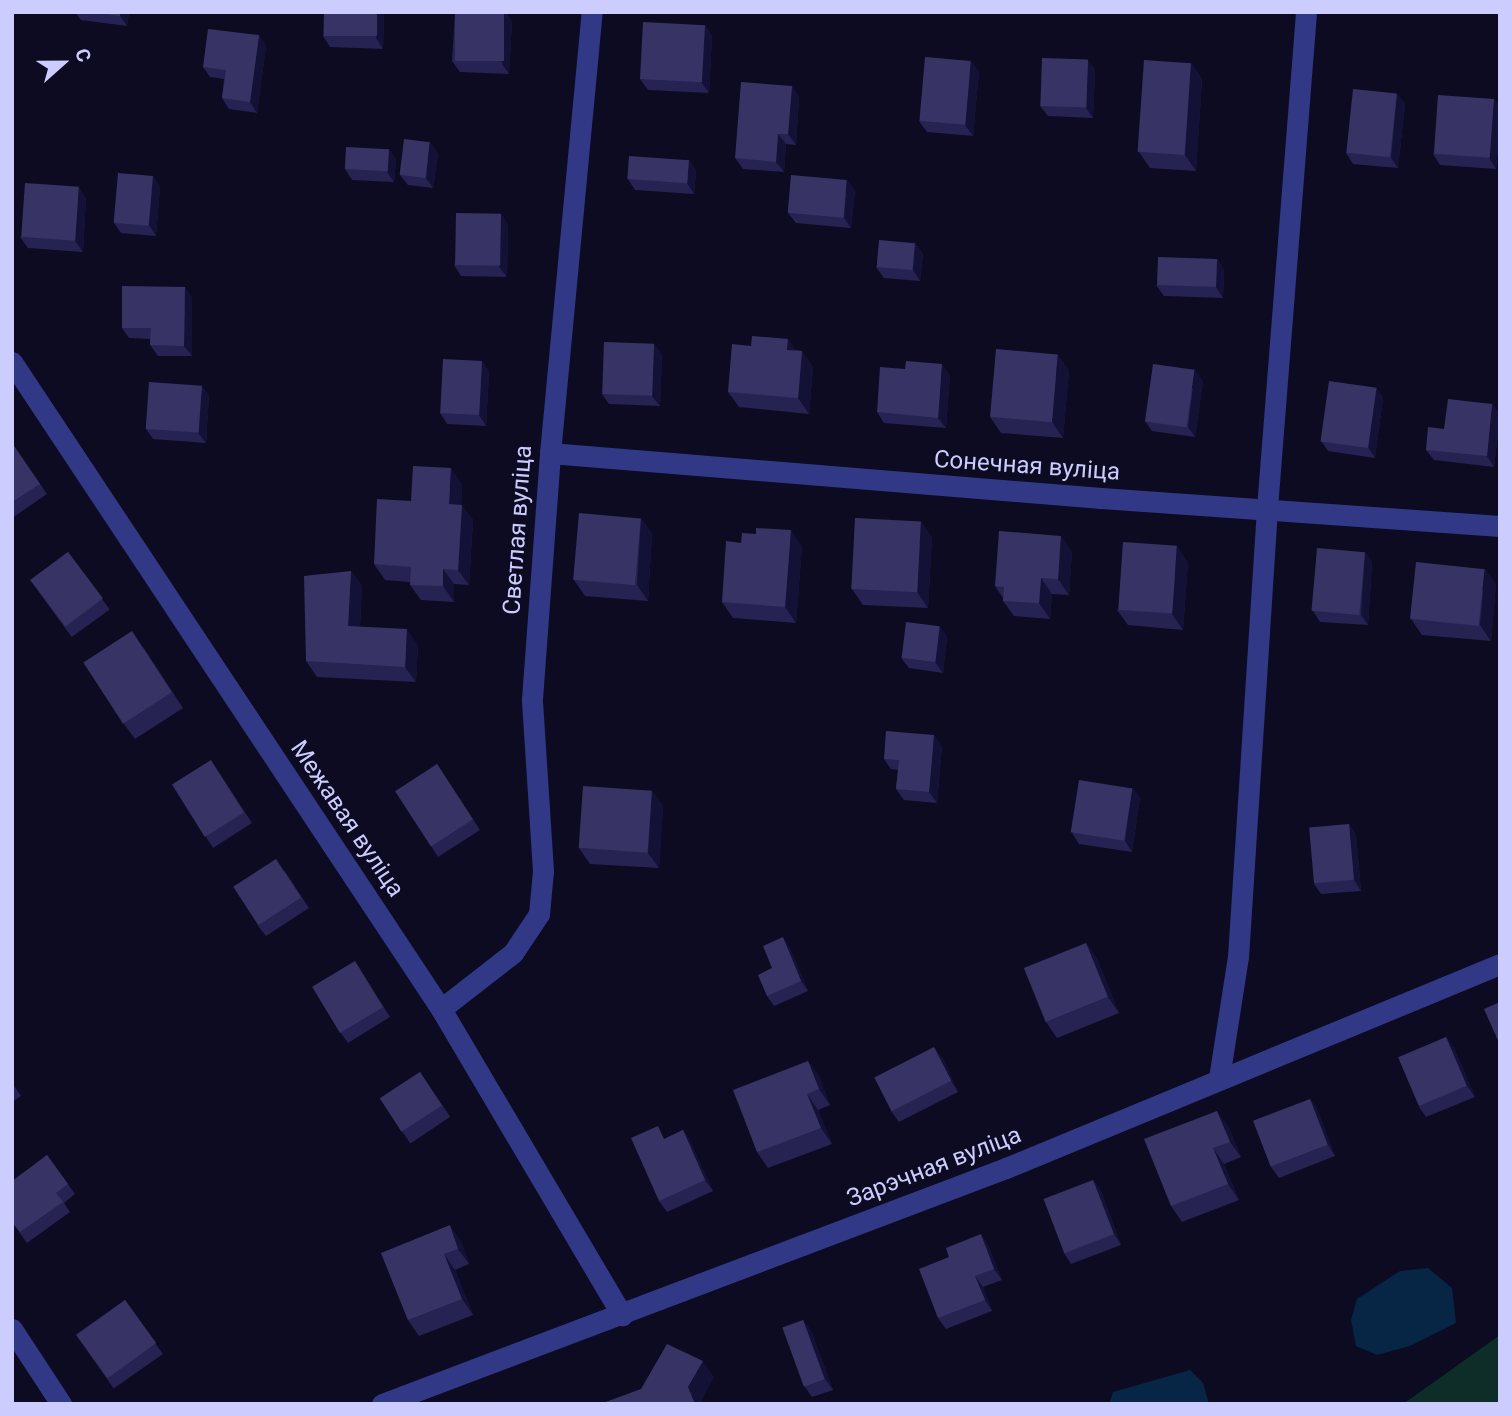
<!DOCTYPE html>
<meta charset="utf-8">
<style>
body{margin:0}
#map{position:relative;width:1512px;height:1416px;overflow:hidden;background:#0c0b22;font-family:Roboto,sans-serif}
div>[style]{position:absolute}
.green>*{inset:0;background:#0e2c28}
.water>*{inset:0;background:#072545}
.minor>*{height:21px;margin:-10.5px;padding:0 10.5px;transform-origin:10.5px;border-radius:10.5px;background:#313886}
.wall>*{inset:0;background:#262252;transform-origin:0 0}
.shaded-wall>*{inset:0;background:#141137}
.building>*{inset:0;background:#373465;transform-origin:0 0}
span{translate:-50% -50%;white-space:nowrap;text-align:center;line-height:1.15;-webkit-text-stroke:6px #0c0b22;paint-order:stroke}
.street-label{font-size:24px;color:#ccf}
.frame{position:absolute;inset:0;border:14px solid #ccf;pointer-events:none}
.north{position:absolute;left:28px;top:28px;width:70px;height:70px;-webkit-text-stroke:5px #0c0b22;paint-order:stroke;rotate:69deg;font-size:19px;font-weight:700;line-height:28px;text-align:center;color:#ccf}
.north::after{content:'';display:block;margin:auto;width:24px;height:32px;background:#ccf;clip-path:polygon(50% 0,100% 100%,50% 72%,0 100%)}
</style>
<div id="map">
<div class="green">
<div style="clip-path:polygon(1500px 1335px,1500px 1404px,1403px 1404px)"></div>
</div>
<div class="water">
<div style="clip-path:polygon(1428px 1268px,1452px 1288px,1456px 1323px,1410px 1346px,1377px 1355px,1356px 1346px,1351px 1320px,1357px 1299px,1400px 1271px)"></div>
<div style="clip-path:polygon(1190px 1370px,1203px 1383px,1209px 1404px,1109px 1404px,1113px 1392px)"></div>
</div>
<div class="minor">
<div style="left:12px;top:362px;width:776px;rotate:56.45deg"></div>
<div style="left:441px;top:1009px;width:356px;rotate:59.4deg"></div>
<div style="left:550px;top:453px;width:553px;rotate:4.67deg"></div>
<div style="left:1101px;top:498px;width:400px;rotate:4deg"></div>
<div style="left:441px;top:1009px;width:91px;rotate:-37.9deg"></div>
<div style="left:513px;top:953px;width:47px;rotate:-56.3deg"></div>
<div style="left:539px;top:914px;width:43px;rotate:-84.7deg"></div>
<div style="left:543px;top:871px;width:172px;rotate:-93.7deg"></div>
<div style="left:532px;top:699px;width:247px;rotate:-85.8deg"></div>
<div style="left:550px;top:453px;width:443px;rotate:-84.6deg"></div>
<div style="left:1219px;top:1078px;width:122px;rotate:-81.1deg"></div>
<div style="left:1238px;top:957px;width:450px;rotate:-86.3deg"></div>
<div style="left:1267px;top:508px;width:498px;rotate:-85.5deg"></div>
<div style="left:12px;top:1329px;width:90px;rotate:56.8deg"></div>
<div style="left:382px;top:1404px;width:667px;rotate:-20.72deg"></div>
<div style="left:1006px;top:1168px;width:534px;rotate:-22.44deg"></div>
</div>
<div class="wall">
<div style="clip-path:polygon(75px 12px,129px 12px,127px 26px,81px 20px)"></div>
<div style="clip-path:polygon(324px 12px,384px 12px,383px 49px,330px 47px,323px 36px)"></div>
<div style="clip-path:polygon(455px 12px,505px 12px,512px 22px,509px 74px,460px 72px,452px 61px)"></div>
<div style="clip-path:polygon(705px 25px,712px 36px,709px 93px,648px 90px,640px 79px)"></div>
<div style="clip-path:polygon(259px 35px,266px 46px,257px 113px,229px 109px,222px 98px,224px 79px,210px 77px,203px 67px)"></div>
<div style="clip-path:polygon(1088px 60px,1095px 70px,1093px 118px,1048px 116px,1040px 106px)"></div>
<div style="clip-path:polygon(1191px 63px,1202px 79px,1196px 171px,1150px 168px,1139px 152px)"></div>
<div style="clip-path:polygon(979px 71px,973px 136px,927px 132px,919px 121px)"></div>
<div style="clip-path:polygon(792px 86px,799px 97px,796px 145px,786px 144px,784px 172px,743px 169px,735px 158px)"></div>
<div style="clip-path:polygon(1397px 94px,1405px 104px,1398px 168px,1353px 164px,1346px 153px)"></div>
<div style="clip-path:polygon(1494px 99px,1500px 108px,1500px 127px,1496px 169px,1440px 165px,1433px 154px)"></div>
<div style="clip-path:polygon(389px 149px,396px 160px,394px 182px,352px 180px,345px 169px)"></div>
<div style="clip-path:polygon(438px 153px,433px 188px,408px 185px,400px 175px)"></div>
<div style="clip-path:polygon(689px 160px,696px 171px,694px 194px,635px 190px,628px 179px)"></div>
<div style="clip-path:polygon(153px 176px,160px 187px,156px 236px,121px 233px,114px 223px)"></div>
<div style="clip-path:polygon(855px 190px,851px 228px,796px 223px,788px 213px)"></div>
<div style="clip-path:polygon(86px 198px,83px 252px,28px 248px,20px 237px)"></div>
<div style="clip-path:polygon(501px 214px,508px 225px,507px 277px,461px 276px,454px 265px)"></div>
<div style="clip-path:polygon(915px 243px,923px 254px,920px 281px,884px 278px,876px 267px)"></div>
<div style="clip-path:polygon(1217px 259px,1224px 270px,1223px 298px,1164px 296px,1156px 285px)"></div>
<div style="clip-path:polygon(192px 297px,192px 356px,158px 356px,150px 345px,150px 339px,129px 338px,122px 328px)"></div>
<div style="clip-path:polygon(654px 344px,662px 355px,660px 406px,609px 404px,602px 394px)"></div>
<div style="clip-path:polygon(796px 350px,802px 351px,813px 367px,809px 414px,739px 407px,728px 392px)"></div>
<div style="clip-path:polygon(482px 361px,489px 372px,486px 426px,447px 424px,440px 413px)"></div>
<div style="clip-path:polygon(1069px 370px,1063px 438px,1001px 433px,990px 417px)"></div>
<div style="clip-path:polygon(950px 375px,946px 428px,884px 423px,877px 412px)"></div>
<div style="clip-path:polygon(1203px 381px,1195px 437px,1152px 431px,1145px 421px)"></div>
<div style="clip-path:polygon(202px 386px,209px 396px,206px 443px,153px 439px,146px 429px)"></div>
<div style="clip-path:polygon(1376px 388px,1383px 398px,1375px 458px,1328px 451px,1321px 441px)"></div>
<div style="clip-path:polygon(1492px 404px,1500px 415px,1494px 467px,1434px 460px,1426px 450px,1444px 429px)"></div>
<div style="clip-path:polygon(12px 443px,47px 494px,12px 518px)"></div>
<div style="clip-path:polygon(462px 484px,461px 505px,473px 520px,469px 585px,454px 584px,454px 602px,421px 600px,410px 585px,410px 582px,385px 580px,374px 564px,411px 501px)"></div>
<div style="clip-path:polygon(641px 518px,652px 534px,648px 601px,585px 596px,574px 580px)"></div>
<div style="clip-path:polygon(932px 537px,928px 608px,863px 605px,852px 589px)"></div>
<div style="clip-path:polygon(741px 543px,802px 546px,796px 623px,733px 618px,722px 602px)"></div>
<div style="clip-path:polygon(1072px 551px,1069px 595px,1052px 594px,1050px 619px,1014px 616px,1003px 601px,1003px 598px,995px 586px)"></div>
<div style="left:68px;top:552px;width:71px;height:47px;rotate:54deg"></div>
<div style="clip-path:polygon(1365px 552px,1372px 562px,1368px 625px,1320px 622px,1313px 611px)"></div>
<div style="clip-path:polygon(1188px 562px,1183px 630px,1128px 625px,1117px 610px)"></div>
<div style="clip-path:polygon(351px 571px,362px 586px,360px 627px,418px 645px,416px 682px,317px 677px,306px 661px)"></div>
<div style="clip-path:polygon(1496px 584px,1491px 641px,1422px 635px,1411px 619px)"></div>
<div style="clip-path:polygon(947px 637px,943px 673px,909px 668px,901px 658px)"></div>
<div style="clip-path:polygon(143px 647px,183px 708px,135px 739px,124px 724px)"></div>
<div style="clip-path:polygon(942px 746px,937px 803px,904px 800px,896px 789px,898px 770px,891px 769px,884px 759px)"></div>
<div style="clip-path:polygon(437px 764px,480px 830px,438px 857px,431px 846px)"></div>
<div style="clip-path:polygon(218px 771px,252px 823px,213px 848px,206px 837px)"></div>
<div style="clip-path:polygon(1132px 788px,1140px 798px,1132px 852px,1079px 844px,1072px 833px)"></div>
<div style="clip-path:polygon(652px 791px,663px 806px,659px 868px,590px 864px,579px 848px)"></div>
<div style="clip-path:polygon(1349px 824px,1356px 835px,1361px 891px,1321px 894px,1314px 884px)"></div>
<div style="clip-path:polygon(284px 870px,309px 908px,266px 936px,258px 926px)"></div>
<div style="clip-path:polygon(1086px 943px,1097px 959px,1119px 1013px,1057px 1038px,1046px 1022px)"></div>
<div style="clip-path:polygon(790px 948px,808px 991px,774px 1006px,767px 996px,772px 968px)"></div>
<div style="clip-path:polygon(355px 961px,390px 1017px,348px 1043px,340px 1032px)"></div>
<div style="clip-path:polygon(1446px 1037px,1454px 1048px,1475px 1097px,1426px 1117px,1419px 1107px)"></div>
<div style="clip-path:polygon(942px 1057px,958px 1092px,899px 1122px,891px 1111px)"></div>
<div style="clip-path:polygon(808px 1061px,819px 1076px,830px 1105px,818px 1110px,832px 1144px,768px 1168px,757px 1152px)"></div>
<div style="left:420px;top:1072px;width:54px;height:48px;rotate:56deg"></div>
<div style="clip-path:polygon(12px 1083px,21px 1096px,12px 1102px)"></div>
<div style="clip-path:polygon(1310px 1099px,1317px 1109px,1335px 1156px,1279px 1178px,1271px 1167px)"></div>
<div style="clip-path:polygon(1228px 1126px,1241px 1157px,1224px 1164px,1239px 1200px,1182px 1222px,1171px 1206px)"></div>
<div style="clip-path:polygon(683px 1130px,690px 1141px,713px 1191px,667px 1212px,659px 1201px,666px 1138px)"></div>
<div style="clip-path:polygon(47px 1155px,75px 1194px,64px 1203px,70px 1212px,27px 1243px,12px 1222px)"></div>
<div style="clip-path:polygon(1093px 1180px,1101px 1191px,1121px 1245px,1071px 1264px,1064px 1253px)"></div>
<div style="clip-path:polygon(461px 1241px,469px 1264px,455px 1270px,473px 1315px,419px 1336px,408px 1320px,381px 1253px)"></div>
<div style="clip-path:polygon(988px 1245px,1002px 1280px,983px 1287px,992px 1311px,946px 1329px,938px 1318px)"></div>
<div style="left:125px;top:1300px;width:66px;height:60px;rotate:55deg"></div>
<div style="clip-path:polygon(803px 1320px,811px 1331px,833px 1390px,812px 1397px,805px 1387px)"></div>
</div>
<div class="shaded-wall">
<div style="clip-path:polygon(120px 12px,129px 12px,127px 26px,120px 16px)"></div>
<div style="clip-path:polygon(377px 12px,384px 12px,383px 49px,376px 38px)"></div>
<div style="clip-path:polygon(504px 12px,512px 22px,509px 74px,502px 64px)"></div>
<div style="clip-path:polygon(705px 25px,712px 36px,709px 93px,701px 82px)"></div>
<div style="clip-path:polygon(259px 35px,266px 46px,257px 113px,250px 102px)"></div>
<div style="clip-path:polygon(1088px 60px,1095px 70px,1093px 118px,1086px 108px)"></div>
<div style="clip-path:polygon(971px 61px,979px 71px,973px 136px,965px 125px)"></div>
<div style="clip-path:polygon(1191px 63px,1202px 79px,1196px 171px,1185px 155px)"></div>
<div style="clip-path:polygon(792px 86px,799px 97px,796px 145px,788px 134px)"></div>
<div style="clip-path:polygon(1397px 94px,1405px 104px,1398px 168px,1391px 158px)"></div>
<div style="clip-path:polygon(1494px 99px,1500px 108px,1500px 127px,1496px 169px,1489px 158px)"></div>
<div style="clip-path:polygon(778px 134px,786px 144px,784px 172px,776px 162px)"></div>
<div style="clip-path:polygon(430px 142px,438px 153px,433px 188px,426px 178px)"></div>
<div style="clip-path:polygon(389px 149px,396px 160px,394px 182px,387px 172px)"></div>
<div style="clip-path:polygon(689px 160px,696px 171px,694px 194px,687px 183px)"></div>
<div style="clip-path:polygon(153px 176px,160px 187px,156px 236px,149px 225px)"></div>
<div style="clip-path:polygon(847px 180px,855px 190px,851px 228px,844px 218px)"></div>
<div style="clip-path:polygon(79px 187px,86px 198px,83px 252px,75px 241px)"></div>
<div style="clip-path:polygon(501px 214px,508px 225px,507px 277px,499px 267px)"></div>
<div style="clip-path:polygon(915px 243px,923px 254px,920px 281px,913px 270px)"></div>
<div style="clip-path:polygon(1217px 259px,1224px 270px,1223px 298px,1216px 287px)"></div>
<div style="clip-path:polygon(185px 287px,192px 297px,192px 356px,184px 346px)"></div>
<div style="clip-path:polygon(788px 339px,799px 354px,787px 350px)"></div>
<div style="clip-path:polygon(654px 344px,662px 355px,660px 406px,652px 396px)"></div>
<div style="clip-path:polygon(802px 351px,813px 367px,809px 414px,798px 398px)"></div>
<div style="clip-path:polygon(1058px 354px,1069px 370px,1063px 438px,1052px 422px)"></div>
<div style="clip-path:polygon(482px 361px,489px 372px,486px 426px,479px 415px)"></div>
<div style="clip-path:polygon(942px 364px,950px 375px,946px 428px,938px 418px)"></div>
<div style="clip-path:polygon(1195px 370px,1203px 381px,1195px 437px,1188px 427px)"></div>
<div style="clip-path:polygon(202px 386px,209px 396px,206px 443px,198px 433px)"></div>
<div style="clip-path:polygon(1376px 388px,1383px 398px,1375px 458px,1368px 447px)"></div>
<div style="clip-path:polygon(1492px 404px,1500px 415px,1494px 467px,1487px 456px)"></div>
<div style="clip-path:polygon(451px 468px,462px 484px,460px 519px,449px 504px)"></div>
<div style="clip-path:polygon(462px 505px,473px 520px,469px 585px,458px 570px)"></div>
<div style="clip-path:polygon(641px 518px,652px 534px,648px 601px,637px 585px)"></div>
<div style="clip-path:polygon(921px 521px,932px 537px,928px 608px,917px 592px)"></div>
<div style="clip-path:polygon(791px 530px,802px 546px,796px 623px,785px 607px)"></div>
<div style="clip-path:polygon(1061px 536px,1072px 551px,1069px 595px,1058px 579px)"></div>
<div style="clip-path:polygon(1177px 546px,1188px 562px,1183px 630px,1172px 614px)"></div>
<div style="clip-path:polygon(1365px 552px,1372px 562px,1368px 625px,1361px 615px)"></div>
<div style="clip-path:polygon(443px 569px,454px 584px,454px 602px,443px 586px)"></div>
<div style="clip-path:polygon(1485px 569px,1496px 584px,1491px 641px,1480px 625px)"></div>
<div style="clip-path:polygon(351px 571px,362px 586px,359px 642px,348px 626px)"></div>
<div style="clip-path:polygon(1041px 578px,1052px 594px,1050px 619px,1039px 603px)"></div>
<div style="clip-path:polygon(940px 626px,947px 637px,943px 673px,935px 662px)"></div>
<div style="clip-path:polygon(407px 629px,418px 645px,416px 682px,405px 667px)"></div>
<div style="clip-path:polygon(934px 735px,942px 746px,937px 803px,929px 792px)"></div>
<div style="clip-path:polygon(1132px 788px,1140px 798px,1132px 852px,1125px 841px)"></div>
<div style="clip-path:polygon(652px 791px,663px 806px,659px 868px,648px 853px)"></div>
<div style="clip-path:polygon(1349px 824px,1356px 835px,1361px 891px,1354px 880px)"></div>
<div style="clip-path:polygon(783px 937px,790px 948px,808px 991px,801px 981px)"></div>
<div style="clip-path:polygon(1086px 943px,1097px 959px,1119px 1013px,1108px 997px)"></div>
<div style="clip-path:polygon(1446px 1037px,1454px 1048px,1475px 1097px,1467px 1086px)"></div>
<div style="clip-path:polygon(934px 1047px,942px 1057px,958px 1092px,951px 1081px)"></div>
<div style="clip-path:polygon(808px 1061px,819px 1076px,830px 1105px,819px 1089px)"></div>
<div style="clip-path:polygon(807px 1094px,818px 1110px,832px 1144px,821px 1128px)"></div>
<div style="clip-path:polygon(1310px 1099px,1317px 1109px,1335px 1156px,1328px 1145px)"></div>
<div style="clip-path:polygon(1217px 1111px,1228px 1126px,1241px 1157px,1230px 1142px)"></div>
<div style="clip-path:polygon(683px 1130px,690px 1141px,713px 1191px,705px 1180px)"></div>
<div style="clip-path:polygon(1213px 1148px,1224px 1164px,1239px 1200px,1228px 1184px)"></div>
<div style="clip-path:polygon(1093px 1180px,1101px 1191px,1121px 1245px,1114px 1234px)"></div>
<div style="clip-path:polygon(450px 1225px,461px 1241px,469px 1264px,458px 1249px)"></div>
<div style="clip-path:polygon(981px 1234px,988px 1245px,1002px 1280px,994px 1269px)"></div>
<div style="clip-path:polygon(444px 1254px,455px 1270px,473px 1315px,462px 1299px)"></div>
<div style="clip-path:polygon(975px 1276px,983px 1287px,992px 1311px,985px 1300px)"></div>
<div style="clip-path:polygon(803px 1320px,811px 1331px,833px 1390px,825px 1379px)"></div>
<div style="clip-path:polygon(703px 1361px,714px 1377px,700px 1404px,695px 1404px,688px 1387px)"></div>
</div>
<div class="building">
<div style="clip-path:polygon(94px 12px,120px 12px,120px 16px)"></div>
<div style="left:324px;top:12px;width:53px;height:24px"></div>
<div style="left:455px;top:12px;width:49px;height:49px"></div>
<div style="left:643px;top:22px;width:62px;height:57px;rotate:3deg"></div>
<div style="clip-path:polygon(208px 29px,259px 35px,250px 102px,222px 98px,226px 70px,203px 67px)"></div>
<div style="left:925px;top:57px;width:46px;height:64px;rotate:5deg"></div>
<div style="left:1042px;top:58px;width:46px;height:48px;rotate:2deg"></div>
<div style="left:1144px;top:60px;width:47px;height:92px;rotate:4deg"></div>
<div style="clip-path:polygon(741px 82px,792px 86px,788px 134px,778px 134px,776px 162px,735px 158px)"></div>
<div style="left:1353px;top:89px;width:44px;height:64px;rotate:6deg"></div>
<div style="left:1438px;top:95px;width:56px;height:59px;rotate:4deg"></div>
<div style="left:404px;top:139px;width:26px;height:36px;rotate:7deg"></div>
<div style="left:346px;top:147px;width:43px;height:22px;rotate:3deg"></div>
<div style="left:629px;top:156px;width:60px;height:23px;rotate:4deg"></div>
<div style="left:118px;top:173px;width:35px;height:50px;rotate:5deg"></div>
<div style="left:791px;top:175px;width:56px;height:38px;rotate:5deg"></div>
<div style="left:25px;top:183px;width:54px;height:54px;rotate:4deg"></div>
<div style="left:456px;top:213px;width:45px;height:52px;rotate:1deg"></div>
<div style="left:879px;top:240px;width:36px;height:27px;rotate:5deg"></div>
<div style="left:1158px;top:257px;width:59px;height:28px;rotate:2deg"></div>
<div style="clip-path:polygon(122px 286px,185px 287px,184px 346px,150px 345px,151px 328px,122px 328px)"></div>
<div style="clip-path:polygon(752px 336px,788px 339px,787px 350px,802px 351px,798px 398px,728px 392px,732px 344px,751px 346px)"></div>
<div style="left:604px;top:342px;width:50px;height:52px;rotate:2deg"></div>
<div style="left:996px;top:349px;width:62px;height:68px;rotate:5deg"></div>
<div style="left:443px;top:359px;width:39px;height:54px;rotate:3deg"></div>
<div style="clip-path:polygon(906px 361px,942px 364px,938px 418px,877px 412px,880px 367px,905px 369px)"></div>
<div style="left:1153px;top:364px;width:42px;height:58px;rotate:8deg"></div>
<div style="left:1329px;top:381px;width:48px;height:61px;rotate:8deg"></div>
<div style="left:149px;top:382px;width:53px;height:47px;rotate:4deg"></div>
<div style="clip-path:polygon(1448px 399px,1492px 404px,1487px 456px,1426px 450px,1428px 427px,1444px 429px)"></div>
<div style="clip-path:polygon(12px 443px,40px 484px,12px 502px)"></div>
<div style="clip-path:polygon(413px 466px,451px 468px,449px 504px,462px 505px,458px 570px,443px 569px,443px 586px,410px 585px,411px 567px,374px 564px,377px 499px,411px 501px)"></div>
<div style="left:579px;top:513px;width:62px;height:67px;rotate:5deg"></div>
<div style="left:855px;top:518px;width:66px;height:71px;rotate:3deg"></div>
<div style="clip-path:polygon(756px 528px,791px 530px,785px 607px,722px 602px,726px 541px,741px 543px,742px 533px,756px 534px)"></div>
<div style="clip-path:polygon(999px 531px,1061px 536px,1058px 579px,1041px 578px,1039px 603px,1003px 601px,1004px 587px,995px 586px)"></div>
<div style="left:1123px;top:542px;width:54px;height:68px;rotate:4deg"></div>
<div style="left:1317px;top:548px;width:48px;height:63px;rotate:5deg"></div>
<div style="left:68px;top:552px;width:58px;height:47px;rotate:53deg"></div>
<div style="left:1416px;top:562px;width:69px;height:57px;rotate:6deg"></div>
<div style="clip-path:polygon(351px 571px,348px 626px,407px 629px,405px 667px,306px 661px,304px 576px)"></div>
<div style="left:906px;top:622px;width:34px;height:36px;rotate:7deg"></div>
<div style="left:132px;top:631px;width:73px;height:58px;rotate:57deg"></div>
<div style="clip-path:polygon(886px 731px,934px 735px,929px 792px,896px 789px,899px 760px,884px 759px)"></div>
<div style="left:211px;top:760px;width:62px;height:46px;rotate:58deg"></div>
<div style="left:437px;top:764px;width:66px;height:50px;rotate:57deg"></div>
<div style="left:1079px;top:780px;width:54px;height:53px;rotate:9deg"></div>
<div style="left:583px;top:786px;width:69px;height:62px;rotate:4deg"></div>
<div style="left:1349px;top:824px;width:56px;height:40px;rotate:85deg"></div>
<div style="left:276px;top:859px;width:46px;height:51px;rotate:57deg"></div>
<div style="clip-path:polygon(783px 937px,801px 981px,767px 996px,758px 975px,772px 968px,763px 946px)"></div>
<div style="left:1086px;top:943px;width:58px;height:67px;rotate:68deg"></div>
<div style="left:355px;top:961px;width:54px;height:50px;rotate:59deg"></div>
<div style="clip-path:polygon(1500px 1002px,1500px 1045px,1484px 1009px)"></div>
<div style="left:1446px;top:1037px;width:53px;height:52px;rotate:67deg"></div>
<div style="left:934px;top:1047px;width:38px;height:67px;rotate:63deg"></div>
<div style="clip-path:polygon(808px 1061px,819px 1089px,807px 1094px,821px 1128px,757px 1152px,733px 1090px)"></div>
<div style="left:420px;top:1072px;width:40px;height:48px;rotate:57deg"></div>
<div style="left:1310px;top:1099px;width:49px;height:61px;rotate:69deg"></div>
<div style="clip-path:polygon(1217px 1111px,1230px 1142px,1213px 1148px,1228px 1184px,1171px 1206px,1144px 1139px)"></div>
<div style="clip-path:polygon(658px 1126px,664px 1139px,683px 1130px,705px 1180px,659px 1201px,631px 1138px)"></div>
<div style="clip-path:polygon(47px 1155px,68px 1184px,56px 1193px,63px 1202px,20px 1232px,12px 1222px,12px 1181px)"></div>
<div style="left:1093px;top:1180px;width:58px;height:53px;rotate:69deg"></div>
<div style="clip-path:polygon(450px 1225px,458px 1249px,444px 1254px,462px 1299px,408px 1320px,381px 1253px)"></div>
<div style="clip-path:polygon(981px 1234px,994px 1269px,975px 1276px,985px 1300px,938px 1318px,919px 1269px,949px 1257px,946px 1248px)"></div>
<div style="left:125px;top:1300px;width:53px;height:60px;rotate:54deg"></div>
<div style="left:803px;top:1320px;width:63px;height:22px;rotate:70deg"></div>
<div style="clip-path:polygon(667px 1344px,703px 1361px,688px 1387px,695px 1404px,600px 1404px,641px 1389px)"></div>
</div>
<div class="street-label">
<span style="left:1027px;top:466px;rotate:4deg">Сонечная вуліца</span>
<span style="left:518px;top:530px;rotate:-86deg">Светлая вуліца</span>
<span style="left:347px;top:819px;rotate:56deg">Межавая вуліца</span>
<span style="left:934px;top:1167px;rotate:-21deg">Зарэчная вуліца</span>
</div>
<div class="frame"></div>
<div class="north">С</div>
</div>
